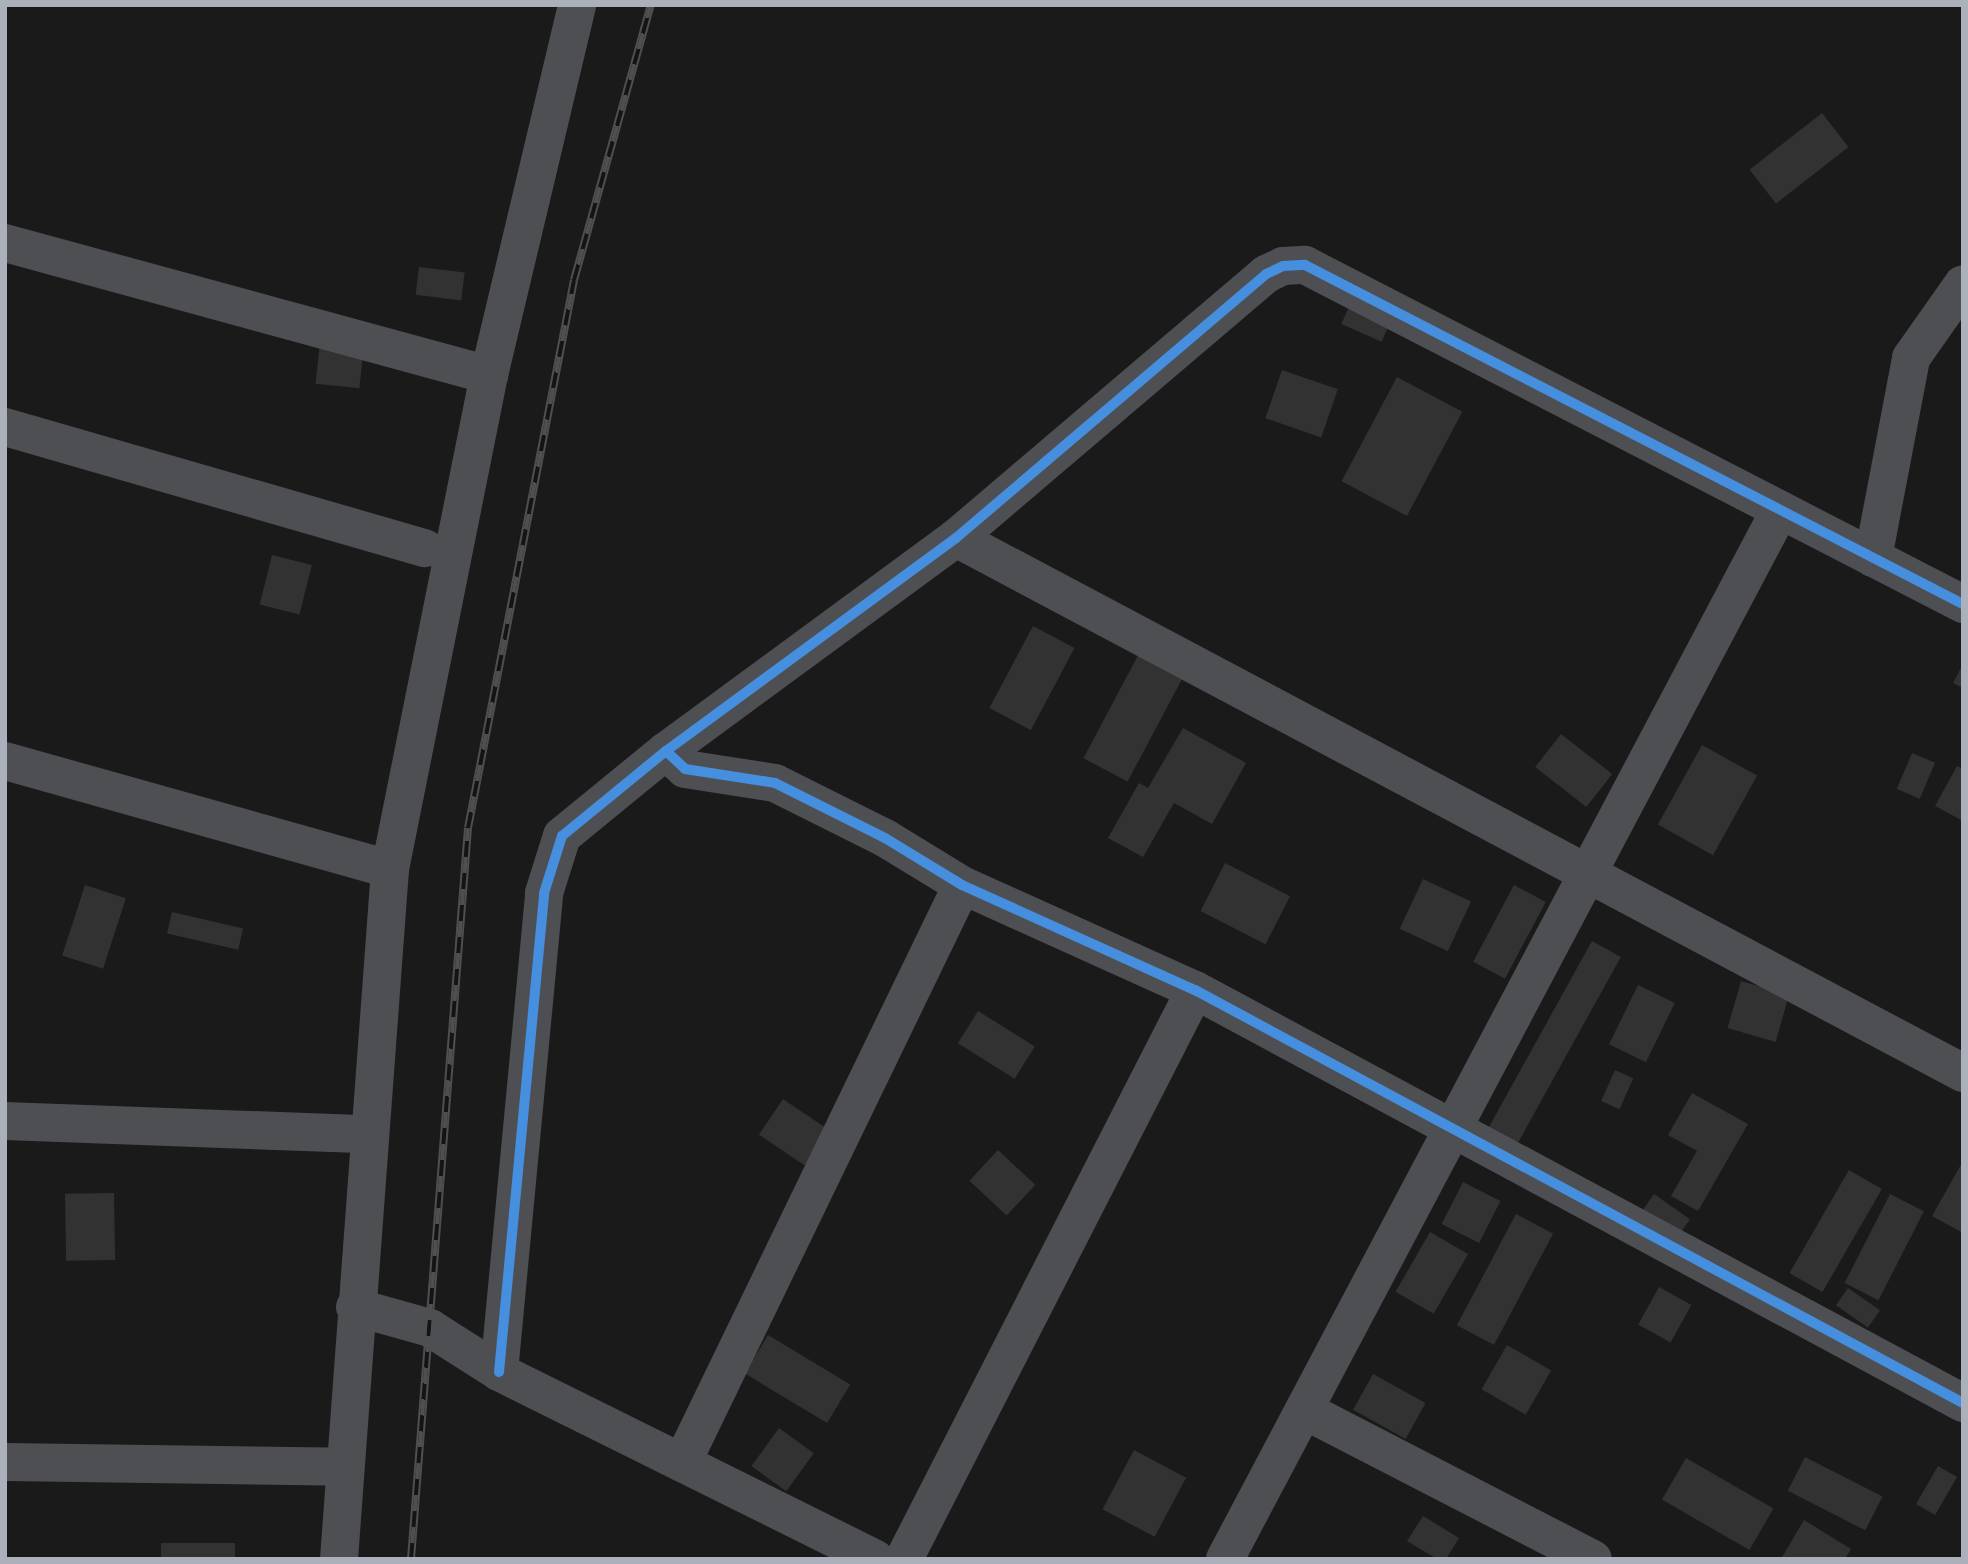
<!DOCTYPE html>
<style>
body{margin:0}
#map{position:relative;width:1968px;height:1564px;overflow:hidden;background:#1a1a1a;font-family:"Titillium Web",sans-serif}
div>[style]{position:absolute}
.building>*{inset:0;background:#323232;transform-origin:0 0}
.street>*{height:38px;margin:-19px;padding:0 19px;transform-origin:19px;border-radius:19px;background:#4e4f53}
.rail>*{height:8px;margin-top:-4px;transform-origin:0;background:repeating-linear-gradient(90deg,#141416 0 16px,#4e4f51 0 32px);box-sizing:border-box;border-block:2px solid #4e4f51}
.cycleway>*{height:10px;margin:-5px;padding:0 5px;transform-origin:5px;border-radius:5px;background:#468fdf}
span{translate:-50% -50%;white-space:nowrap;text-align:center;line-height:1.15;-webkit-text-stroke:6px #141416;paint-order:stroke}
.frame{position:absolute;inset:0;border:7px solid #abb0ba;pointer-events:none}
</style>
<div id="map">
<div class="building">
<div style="left:1822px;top:113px;width:43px;height:92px;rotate:52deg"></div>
<div style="left:419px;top:267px;width:46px;height:28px;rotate:7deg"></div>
<div style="left:1356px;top:291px;width:44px;height:36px;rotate:24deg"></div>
<div style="left:320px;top:342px;width:44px;height:42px;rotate:6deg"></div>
<div style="left:1282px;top:370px;width:59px;height:51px;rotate:19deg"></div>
<div style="left:1397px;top:377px;width:74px;height:118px;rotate:28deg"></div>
<div style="left:272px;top:555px;width:41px;height:51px;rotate:14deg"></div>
<div style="left:1033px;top:626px;width:47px;height:93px;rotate:28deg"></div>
<div style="left:1143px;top:646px;width:50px;height:127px;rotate:28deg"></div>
<div style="clip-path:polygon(1963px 664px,1963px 688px,1953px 683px)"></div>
<div style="clip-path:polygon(1183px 728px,1246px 763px,1212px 824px,1174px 803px,1143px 857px,1108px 838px,1139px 783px,1148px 788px)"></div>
<div style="left:1561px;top:734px;width:65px;height:42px;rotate:38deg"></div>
<div style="left:1702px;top:745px;width:63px;height:91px;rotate:29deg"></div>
<div style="left:1912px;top:753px;width:25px;height:39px;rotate:23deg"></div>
<div style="clip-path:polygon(1957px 766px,1963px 769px,1963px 821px,1935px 806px)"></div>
<div style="left:1225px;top:863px;width:73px;height:54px;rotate:27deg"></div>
<div style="left:1423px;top:879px;width:53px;height:55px;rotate:25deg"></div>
<div style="left:85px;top:885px;width:43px;height:74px;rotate:18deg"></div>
<div style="left:1514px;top:885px;width:36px;height:87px;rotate:28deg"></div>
<div style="left:172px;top:912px;width:73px;height:22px;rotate:13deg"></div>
<div style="left:1592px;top:941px;width:33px;height:218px;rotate:29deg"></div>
<div style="left:1741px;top:981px;width:50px;height:49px;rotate:16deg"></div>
<div style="left:1638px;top:985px;width:41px;height:66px;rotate:26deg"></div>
<div style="left:978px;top:1011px;width:67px;height:38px;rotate:32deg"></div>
<div style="left:1615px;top:1070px;width:20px;height:34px;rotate:24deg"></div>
<div style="clip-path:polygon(1692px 1093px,1748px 1124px,1698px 1211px,1671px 1196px,1697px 1151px,1668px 1135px)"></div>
<div style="left:783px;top:1099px;width:57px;height:43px;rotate:34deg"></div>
<div style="left:998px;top:1150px;width:51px;height:42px;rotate:43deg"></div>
<div style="clip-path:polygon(1963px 1161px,1963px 1233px,1932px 1216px)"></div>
<div style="left:1849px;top:1170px;width:38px;height:119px;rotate:30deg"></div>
<div style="left:1463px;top:1182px;width:42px;height:47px;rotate:27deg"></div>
<div style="left:114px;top:1193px;width:67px;height:49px;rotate:89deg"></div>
<div style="left:1654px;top:1194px;width:44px;height:20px;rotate:35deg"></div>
<div style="left:1890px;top:1194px;width:38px;height:100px;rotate:27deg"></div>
<div style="left:1516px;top:1214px;width:42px;height:126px;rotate:28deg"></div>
<div style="left:1430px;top:1232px;width:44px;height:69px;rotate:30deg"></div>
<div style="left:1659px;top:1287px;width:37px;height:43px;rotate:29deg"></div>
<div style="left:1848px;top:1288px;width:39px;height:21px;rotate:35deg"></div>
<div style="left:768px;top:1335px;width:96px;height:45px;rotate:31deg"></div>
<div style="left:1507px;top:1345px;width:51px;height:51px;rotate:30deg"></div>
<div style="left:1373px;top:1374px;width:60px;height:41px;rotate:29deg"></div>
<div style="left:779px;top:1428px;width:43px;height:47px;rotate:36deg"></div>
<div style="left:1134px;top:1450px;width:59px;height:67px;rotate:28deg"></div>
<div style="left:1805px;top:1457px;width:87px;height:38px;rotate:27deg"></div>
<div style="left:1686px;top:1458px;width:101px;height:48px;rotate:30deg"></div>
<div style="left:1938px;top:1466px;width:22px;height:44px;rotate:30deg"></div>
<div style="clip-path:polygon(1423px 1516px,1459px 1538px,1446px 1559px,1437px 1559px,1407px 1541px)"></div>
<div style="clip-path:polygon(1804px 1520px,1851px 1549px,1845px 1559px,1781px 1559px)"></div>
<div style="left:235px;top:1543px;width:16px;height:74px;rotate:90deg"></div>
</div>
<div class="street">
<div style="left:5px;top:243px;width:502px;rotate:15.26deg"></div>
<div style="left:5px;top:427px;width:437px;rotate:16.1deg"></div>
<div style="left:956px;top:538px;width:1140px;rotate:27.98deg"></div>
<div style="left:1873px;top:558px;width:204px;rotate:-79.2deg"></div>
<div style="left:1911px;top:358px;width:90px;rotate:-54.9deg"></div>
<div style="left:666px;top:751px;width:26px;rotate:43deg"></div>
<div style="left:685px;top:769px;width:91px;rotate:8.8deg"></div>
<div style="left:775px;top:783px;width:123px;rotate:26.6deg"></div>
<div style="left:885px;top:838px;width:90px;rotate:31.4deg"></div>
<div style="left:962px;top:885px;width:256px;rotate:24.3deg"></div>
<div style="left:1195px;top:990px;width:872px;rotate:28.27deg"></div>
<div style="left:5px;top:761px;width:400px;rotate:15.7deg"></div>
<div style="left:5px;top:1121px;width:362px;rotate:2.1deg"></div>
<div style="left:355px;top:1307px;width:78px;rotate:15.6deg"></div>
<div style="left:430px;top:1328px;width:82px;rotate:32.5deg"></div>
<div style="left:499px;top:1372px;width:420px;rotate:26.4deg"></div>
<div style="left:499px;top:1372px;width:481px;rotate:-84.6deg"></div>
<div style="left:544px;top:893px;width:60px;rotate:-72.5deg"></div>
<div style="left:562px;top:836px;width:134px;rotate:-39.3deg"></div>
<div style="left:666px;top:751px;width:360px;rotate:-36.3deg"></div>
<div style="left:956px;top:538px;width:407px;rotate:-40.4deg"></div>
<div style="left:1266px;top:274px;width:19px;rotate:-25deg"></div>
<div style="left:1283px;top:266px;width:22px;rotate:-3deg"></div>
<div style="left:1305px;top:265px;width:740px;rotate:27.26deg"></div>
<div style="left:1304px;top:1410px;width:325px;rotate:27.3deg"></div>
<div style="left:5px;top:1462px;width:340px;rotate:0.8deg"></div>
<div style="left:682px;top:1463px;width:642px;rotate:-64.15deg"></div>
<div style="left:339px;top:1559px;width:692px;rotate:-85.77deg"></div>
<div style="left:390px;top:869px;width:504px;rotate:-78.67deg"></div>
<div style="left:489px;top:375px;width:380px;rotate:-76.6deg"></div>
<div style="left:904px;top:1559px;width:639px;rotate:-62.91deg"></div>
<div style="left:1225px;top:1559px;width:1187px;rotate:-62.12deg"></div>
</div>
<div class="rail">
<div style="left:411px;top:1559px;width:733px;rotate:-85.54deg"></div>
<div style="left:468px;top:828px;width:558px;rotate:-79.05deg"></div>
<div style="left:574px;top:280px;width:286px;rotate:-74.4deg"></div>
</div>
<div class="cycleway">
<div style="left:666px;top:751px;width:26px;rotate:43deg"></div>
<div style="left:685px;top:769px;width:91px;rotate:8.8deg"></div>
<div style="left:775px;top:783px;width:123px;rotate:26.6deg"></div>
<div style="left:885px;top:838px;width:90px;rotate:31.4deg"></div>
<div style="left:962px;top:885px;width:256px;rotate:24.3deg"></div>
<div style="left:1195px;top:990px;width:872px;rotate:28.27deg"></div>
<div style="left:499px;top:1372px;width:481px;rotate:-84.6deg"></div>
<div style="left:544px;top:893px;width:60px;rotate:-72.5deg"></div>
<div style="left:562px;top:836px;width:134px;rotate:-39.3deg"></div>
<div style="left:666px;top:751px;width:360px;rotate:-36.3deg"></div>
<div style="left:956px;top:538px;width:407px;rotate:-40.4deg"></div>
<div style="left:1266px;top:274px;width:19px;rotate:-25deg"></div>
<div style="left:1283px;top:266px;width:22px;rotate:-3deg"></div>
<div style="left:1305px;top:265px;width:740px;rotate:27.26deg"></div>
</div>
<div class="frame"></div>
</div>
